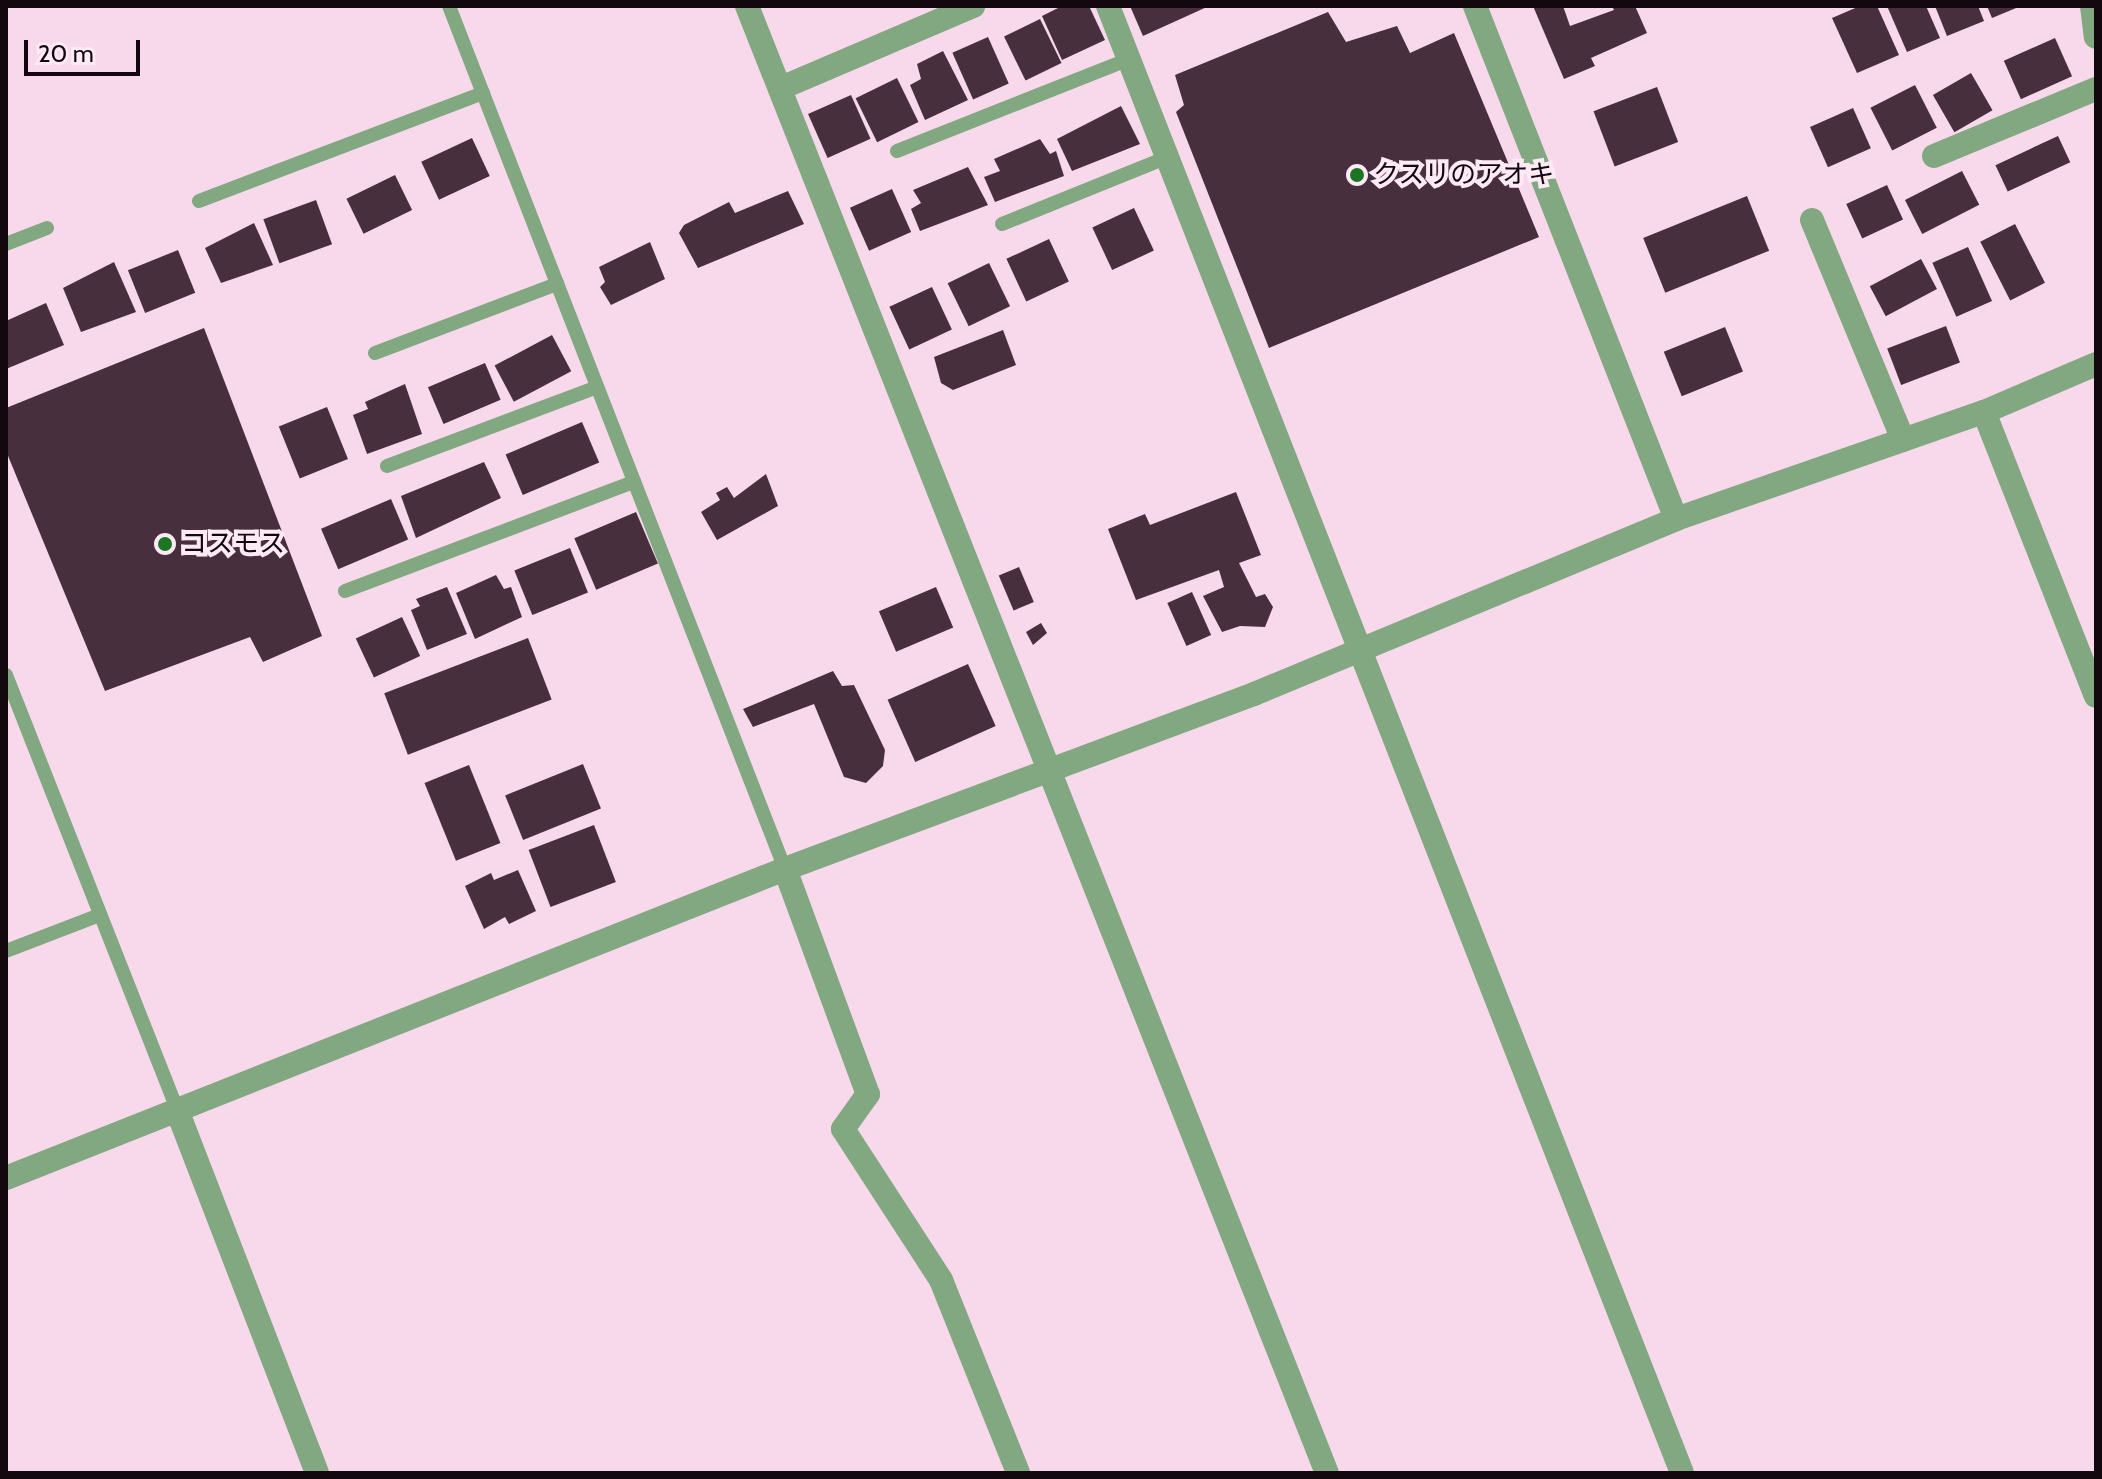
<!DOCTYPE html>
<meta charset="utf-8">
<style>
body{margin:0}
#map{position:relative;width:2102px;height:1479px;overflow:hidden;background:#f8d8eb;font-family:Cabin,"Noto Sans JP",sans-serif}
div>[style]{position:absolute}
.building>*{inset:0;background:#472f3e;transform-origin:0 0}
.service>*{height:14px;margin:-7px;padding:0 7px;transform-origin:7px;border-radius:7px;background:#82a881}
.minor>*{height:24px;margin:-12px;padding:0 12px;transform-origin:12px;border-radius:12px;background:#82a881}
.tertiary>*{height:24px;margin:-12px;padding:0 12px;transform-origin:12px;border-radius:12px;background:#82a881}
.dots>*{width:22px;height:22px;translate:-50% -50%;box-sizing:border-box;border:4px solid #fdeaf5;border-radius:50%}
span{translate:-50% -50%;white-space:nowrap;text-align:center;line-height:1.15;-webkit-text-stroke:8px #fdeaf5;paint-order:stroke}
.poi-label{font-size:26px;color:#12080e}
.left{translate:0 -50%;text-align:left}
.frame{position:absolute;inset:0;border:8px solid #12080e;pointer-events:none}
.scale{position:absolute;left:24px;top:40px;width:116px;height:36px;box-sizing:border-box;border:4px solid #12080e;border-top:0;padding-left:10px;font-size:24px;line-height:28px;white-space:nowrap;color:#12080e;-webkit-text-stroke:6px #fdeaf5;paint-order:stroke}
</style>
<div id="map">
<div class="building">
<div style="clip-path:polygon(1062px 6px,1089px 6px,1105px 40px,1062px 60px,1042px 16px)"></div>
<div style="clip-path:polygon(1130px 6px,1209px 6px,1143px 36px)"></div>
<div style="clip-path:polygon(1533px 6px,1563px 6px,1570px 26px,1614px 10px,1612px 6px,1635px 6px,1647px 33px,1591px 58px,1595px 66px,1564px 79px)"></div>
<div style="clip-path:polygon(1860px 6px,1877px 6px,1899px 55px,1857px 73px,1832px 18px)"></div>
<div style="clip-path:polygon(1887px 6px,1926px 6px,1940px 38px,1907px 52px)"></div>
<div style="clip-path:polygon(1935px 6px,1978px 6px,1984px 21px,1947px 36px)"></div>
<div style="clip-path:polygon(1987px 6px,2021px 6px,1992px 18px)"></div>
<div style="clip-path:polygon(1328px 12px,1346px 42px,1397px 26px,1410px 53px,1454px 33px,1539px 237px,1269px 348px,1176px 112px,1184px 105px,1175px 75px)"></div>
<div style="left:1040px;top:19px;width:49px;height:40px;rotate:64deg"></div>
<div style="left:988px;top:37px;width:51px;height:39px;rotate:66deg"></div>
<div style="left:2055px;top:38px;width:42px;height:56px;rotate:66deg"></div>
<div style="clip-path:polygon(943px 51px,968px 100px,925px 120px,910px 85px,921px 79px,917px 64px)"></div>
<div style="left:1971px;top:73px;width:43px;height:44px;rotate:60deg"></div>
<div style="left:897px;top:78px;width:49px;height:46px;rotate:64deg"></div>
<div style="left:1915px;top:85px;width:48px;height:50px;rotate:63deg"></div>
<div style="left:1657px;top:87px;width:59px;height:68px;rotate:69deg"></div>
<div style="left:851px;top:95px;width:48px;height:47px;rotate:66deg"></div>
<div style="clip-path:polygon(1121px 106px,1140px 144px,1072px 171px,1057px 139px)"></div>
<div style="left:1853px;top:108px;width:44px;height:47px;rotate:66deg"></div>
<div style="left:2058px;top:136px;width:29px;height:69px;rotate:65deg"></div>
<div style="left:472px;top:138px;width:42px;height:56px;rotate:65deg"></div>
<div style="clip-path:polygon(1040px 139px,1050px 154px,1056px 151px,1064px 176px,995px 202px,984px 177px,1000px 171px,994px 159px)"></div>
<div style="clip-path:polygon(968px 167px,988px 205px,920px 231px,911px 209px,921px 203px,913px 190px)"></div>
<div style="left:1962px;top:171px;width:38px;height:64px;rotate:63deg"></div>
<div style="left:395px;top:175px;width:39px;height:54px;rotate:64deg"></div>
<div style="left:1887px;top:185px;width:38px;height:45px;rotate:65deg"></div>
<div style="left:892px;top:189px;width:47px;height:46px;rotate:66deg"></div>
<div style="clip-path:polygon(788px 191px,804px 224px,698px 268px,679px 233px,684px 225px,729px 202px,735px 213px)"></div>
<div style="left:1747px;top:196px;width:59px;height:112px;rotate:68deg"></div>
<div style="left:316px;top:200px;width:47px;height:56px;rotate:70deg"></div>
<div style="left:1134px;top:208px;width:47px;height:46px;rotate:65deg"></div>
<div style="clip-path:polygon(254px 223px,273px 265px,221px 283px,205px 248px)"></div>
<div style="left:2015px;top:224px;width:66px;height:39px;rotate:63deg"></div>
<div style="left:1049px;top:239px;width:47px;height:47px;rotate:65deg"></div>
<div style="clip-path:polygon(650px 242px,665px 279px,611px 305px,600px 287px,605px 282px,599px 267px)"></div>
<div style="left:1968px;top:247px;width:59px;height:39px;rotate:66deg"></div>
<div style="left:178px;top:250px;width:46px;height:54px;rotate:68deg"></div>
<div style="left:1921px;top:259px;width:34px;height:58px;rotate:62deg"></div>
<div style="clip-path:polygon(114px 262px,136px 312px,81px 332px,63px 288px)"></div>
<div style="left:989px;top:263px;width:48px;height:46px;rotate:64deg"></div>
<div style="left:932px;top:287px;width:47px;height:47px;rotate:65deg"></div>
<div style="clip-path:polygon(46px 303px,64px 345px,6px 369px,6px 321px)"></div>
<div style="left:1946px;top:326px;width:39px;height:63px;rotate:69deg"></div>
<div style="left:1725px;top:327px;width:48px;height:66px;rotate:68deg"></div>
<div style="clip-path:polygon(204px 328px,322px 636px,263px 662px,250px 637px,105px 691px,6px 451px,6px 408px)"></div>
<div style="clip-path:polygon(1003px 330px,1016px 365px,953px 390px,941px 383px,934px 357px)"></div>
<div style="left:552px;top:335px;width:41px;height:65px;rotate:62deg"></div>
<div style="left:485px;top:363px;width:40px;height:62px;rotate:67deg"></div>
<div style="clip-path:polygon(405px 384px,422px 434px,367px 454px,353px 415px,368px 409px,365px 402px)"></div>
<div style="left:327px;top:407px;width:56px;height:52px;rotate:68deg"></div>
<div style="left:582px;top:422px;width:44px;height:83px;rotate:67deg"></div>
<div style="clip-path:polygon(484px 462px,501px 498px,416px 538px,401px 496px)"></div>
<div style="clip-path:polygon(766px 474px,778px 506px,717px 540px,701px 512px,720px 500px,716px 493px,727px 487px,734px 498px)"></div>
<div style="clip-path:polygon(1236px 492px,1261px 555px,1239px 563px,1256px 597px,1265px 594px,1273px 607px,1265px 627px,1240px 626px,1222px 632px,1203px 596px,1224px 587px,1219px 570px,1136px 600px,1108px 529px,1145px 514px,1150px 525px)"></div>
<div style="left:391px;top:499px;width:44px;height:76px;rotate:67deg"></div>
<div style="left:636px;top:512px;width:56px;height:67px;rotate:67deg"></div>
<div style="left:570px;top:548px;width:48px;height:60px;rotate:68deg"></div>
<div style="left:1019px;top:567px;width:38px;height:22px;rotate:67deg"></div>
<div style="clip-path:polygon(496px 575px,504px 589px,511px 587px,522px 617px,475px 639px,456px 593px)"></div>
<div style="clip-path:polygon(447px 587px,467px 634px,427px 650px,411px 610px,420px 606px,416px 599px)"></div>
<div style="left:936px;top:587px;width:44px;height:62px;rotate:67deg"></div>
<div style="left:1192px;top:592px;width:47px;height:27px;rotate:66deg"></div>
<div style="left:402px;top:617px;width:43px;height:51px;rotate:65deg"></div>
<div style="clip-path:polygon(1041px 623px,1047px 633px,1033px 645px,1026px 632px)"></div>
<div style="left:528px;top:638px;width:66px;height:154px;rotate:69deg"></div>
<div style="left:968px;top:664px;width:68px;height:88px;rotate:66deg"></div>
<div style="clip-path:polygon(833px 671px,842px 686px,854px 685px,885px 750px,883px 766px,866px 783px,844px 777px,814px 704px,753px 727px,743px 709px)"></div>
<div style="left:583px;top:764px;width:48px;height:84px;rotate:68deg"></div>
<div style="left:469px;top:765px;width:84px;height:48px;rotate:68deg"></div>
<div style="left:594px;top:825px;width:61px;height:70px;rotate:69deg"></div>
<div style="clip-path:polygon(518px 870px,536px 911px,509px 924px,505px 917px,484px 929px,465px 886px,491px 873px,494px 880px)"></div>
</div>
<div class="service">
<div style="left:449px;top:6px;width:926px;rotate:68.73deg"></div>
<div style="left:897px;top:151px;width:250px;rotate:-21.6deg"></div>
<div style="left:199px;top:201px;width:304px;rotate:-20.8deg"></div>
<div style="left:1002px;top:224px;width:179px;rotate:-22deg"></div>
<div style="left:6px;top:244px;width:44px;rotate:-21.3deg"></div>
<div style="left:375px;top:353px;width:195px;rotate:-20.8deg"></div>
<div style="left:387px;top:466px;width:224px;rotate:-20.6deg"></div>
<div style="left:345px;top:591px;width:309px;rotate:-20.7deg"></div>
<div style="left:6px;top:675px;width:467px;rotate:68.5deg"></div>
<div style="left:6px;top:951px;width:101px;rotate:-21deg"></div>
</div>
<div class="minor">
<div style="left:747px;top:6px;width:1577px;rotate:68.43deg"></div>
<div style="left:1108px;top:6px;width:1575px;rotate:68.63deg"></div>
<div style="left:1475px;top:6px;width:551px;rotate:68.6deg"></div>
<div style="left:2092px;top:6px;width:31px;rotate:83deg"></div>
<div style="left:781px;top:88px;width:209px;rotate:-23.1deg"></div>
<div style="left:1934px;top:156px;width:175px;rotate:-22.5deg"></div>
<div style="left:1812px;top:220px;width:238px;rotate:67.5deg"></div>
<div style="left:1984px;top:412px;width:305px;rotate:68.5deg"></div>
<div style="left:785px;top:869px;width:240px;rotate:69.8deg"></div>
<div style="left:868px;top:1094px;width:43px;rotate:125.5deg"></div>
<div style="left:843px;top:1129px;width:180px;rotate:57deg"></div>
<div style="left:941px;top:1280px;width:208px;rotate:68.2deg"></div>
<div style="left:177px;top:1110px;width:389px;rotate:68.9deg"></div>
</div>
<div class="tertiary">
<div style="left:6px;top:1178px;width:838px;rotate:-21.64deg"></div>
<div style="left:785px;top:869px;width:501px;rotate:-20.46deg"></div>
<div style="left:1254px;top:694px;width:457px;rotate:-22.5deg"></div>
<div style="left:1676px;top:519px;width:326px;rotate:-19.2deg"></div>
<div style="left:1984px;top:412px;width:122px;rotate:-23.2deg"></div>
</div>
<div class="dots">
<div style="left:1357px;top:175px;background:#1c7522"></div>
<div style="left:165px;top:544px;background:#1c7522"></div>
</div>
<div class="poi-label">
<span class="left" style="left:1373px;top:175px">クスリのアオキ</span>
<span class="left" style="left:181px;top:544px">コスモス</span>
</div>
<div class="frame"></div>
<div class="scale">20 m</div>
</div>
